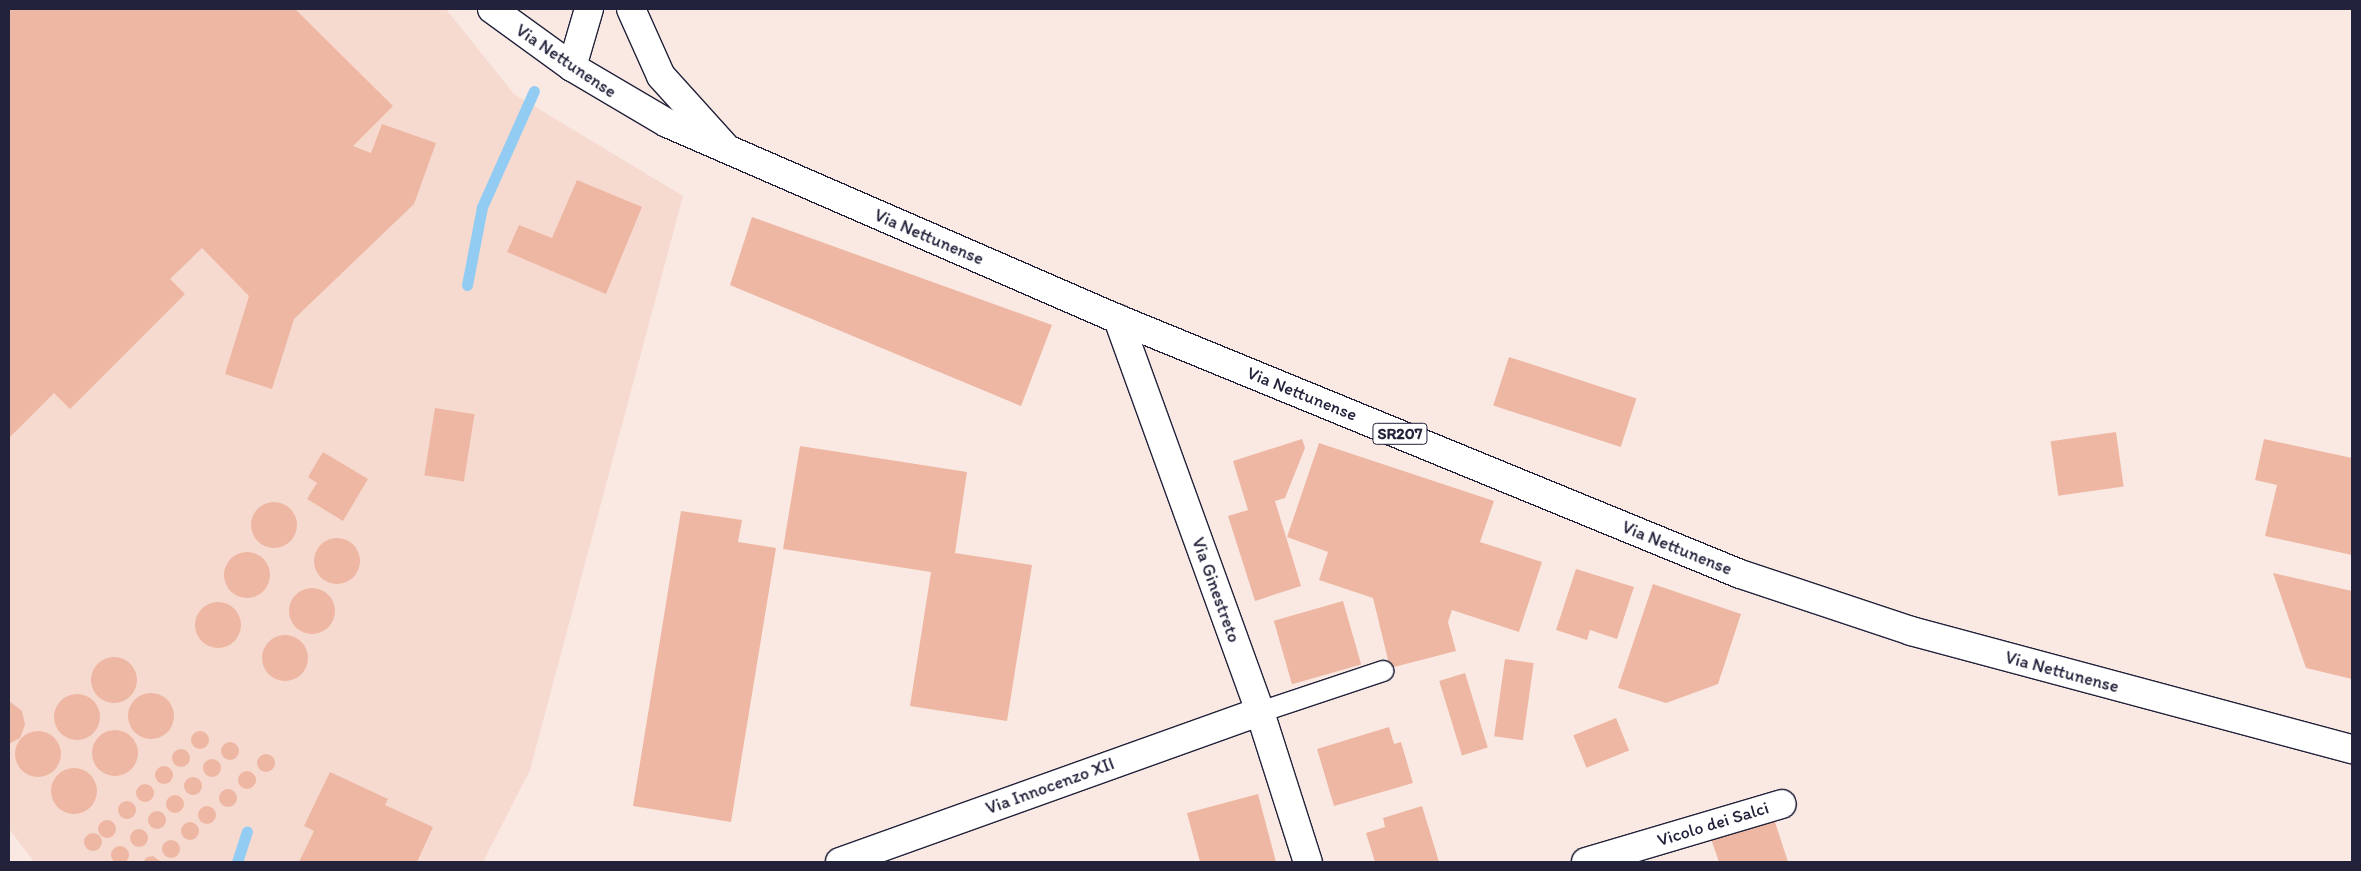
<!DOCTYPE html>
<style>
body{margin:0}
#map{position:relative;width:2361px;height:871px;overflow:hidden;background:#fae9e3;font-family:Itim,sans-serif}
div>[style]{position:absolute}
.built>*{inset:0;background:#f6dad0}
.stream>*{height:11px;margin:-5.5px;padding:0 5.5px;transform-origin:5.5px;border-radius:5.5px;background:#92ccf2}
.building>*{inset:0;background:#eeb7a3;transform-origin:0 0}
.round{border-radius:50%}
.roads{filter:drop-shadow(1px 0 #22223b) drop-shadow(-1px 0 #22223b) drop-shadow(0 1px #22223b) drop-shadow(0 -1px #22223b)}
.lane>*{height:20px;margin:-10px;padding:0 10px;transform-origin:10px;border-radius:10px;background:#fff}
.street>*{height:28px;margin:-14px;padding:0 14px;transform-origin:14px;border-radius:14px;background:#fff}
.secondary>*{height:28px;margin:-14px;padding:0 14px;transform-origin:14px;border-radius:14px;background:#fff}
.primary>*{height:28px;margin:-14px;padding:0 14px;transform-origin:14px;border-radius:14px;background:#fff}
span{translate:-50% -50%;white-space:nowrap;text-align:center;line-height:1.15;-webkit-text-stroke:5px #fff;paint-order:stroke}
.shield-label span{padding:1px 4px;background:#fff;border:1px solid;border-radius:4px;-webkit-text-stroke-width:0}
.shield-label{font-size:16px;color:#22223b;font-weight:700}
.street-label{font-size:18px;color:#22223b}
.frame{position:absolute;inset:0;border:10px solid #22223b;pointer-events:none}
</style>
<div id="map">
<div class="built">
<div style="clip-path:polygon(9px 9px,446px 9px,514px 94px,683px 196px,530px 770px,483px 862px,34px 862px,9px 829px)"></div>
</div>
<div class="stream">
<div style="left:467px;top:285px;width:79px;rotate:-79.1deg"></div>
<div style="left:482px;top:207px;width:127px;rotate:-65.9deg"></div>
<div style="left:237px;top:862px;width:32px;rotate:-72deg"></div>
</div>
<div class="building">
<div style="clip-path:polygon(9px 9px,295px 9px,393px 106px,353px 146px,371px 153px,382px 124px,436px 143px,414px 204px,294px 319px,272px 389px,225px 374px,249px 296px,202px 248px,170px 279px,185px 294px,70px 409px,54px 393px,9px 438px)"></div>
<div style="clip-path:polygon(577px 180px,642px 207px,606px 294px,507px 252px,519px 225px,552px 238px)"></div>
<div style="clip-path:polygon(752px 217px,1052px 325px,1021px 406px,730px 285px)"></div>
<div style="left:1509px;top:357px;width:134px;height:51px;rotate:18deg"></div>
<div style="left:435px;top:408px;width:40px;height:68px;rotate:9deg"></div>
<div style="left:2116px;top:432px;width:55px;height:66px;rotate:82deg"></div>
<div style="clip-path:polygon(1302px 439px,1305px 448px,1285px 498px,1275px 501px,1301px 586px,1255px 601px,1228px 516px,1248px 510px,1233px 461px)"></div>
<div style="clip-path:polygon(2264px 439px,2352px 458px,2352px 555px,2265px 536px,2277px 485px,2255px 480px)"></div>
<div style="clip-path:polygon(1319px 443px,1494px 501px,1480px 542px,1542px 562px,1519px 632px,1452px 610px,1448px 622px,1456px 651px,1390px 668px,1373px 598px,1319px 580px,1328px 552px,1287px 537px)"></div>
<div style="clip-path:polygon(800px 446px,967px 472px,955px 553px,1032px 565px,1007px 721px,910px 706px,931px 572px,783px 549px)"></div>
<div style="clip-path:polygon(323px 452px,368px 479px,343px 521px,307px 499px,317px 483px,308px 477px)"></div>
<div class="round" style="left:251px;top:502px;width:46px;height:46px"></div>
<div style="clip-path:polygon(681px 511px,742px 520px,738px 542px,776px 548px,731px 822px,633px 806px)"></div>
<div class="round" style="left:314px;top:538px;width:46px;height:46px"></div>
<div class="round" style="left:224px;top:552px;width:46px;height:46px"></div>
<div style="clip-path:polygon(1576px 569px,1634px 587px,1617px 639px,1590px 630px,1587px 640px,1556px 630px)"></div>
<div style="clip-path:polygon(2273px 573px,2352px 591px,2352px 679px,2306px 668px)"></div>
<div style="clip-path:polygon(1653px 584px,1741px 614px,1718px 684px,1666px 703px,1618px 688px)"></div>
<div class="round" style="left:289px;top:588px;width:46px;height:46px"></div>
<div style="left:1343px;top:601px;width:66px;height:72px;rotate:74deg"></div>
<div class="round" style="left:195px;top:602px;width:46px;height:46px"></div>
<div class="round" style="left:262px;top:635px;width:46px;height:46px"></div>
<div class="round" style="left:91px;top:657px;width:46px;height:46px"></div>
<div style="left:1505px;top:659px;width:29px;height:78px;rotate:8deg"></div>
<div style="left:1465px;top:673px;width:78px;height:27px;rotate:73deg"></div>
<div class="round" style="left:128px;top:693px;width:46px;height:46px"></div>
<div class="round" style="left:54px;top:694px;width:46px;height:46px"></div>
<div style="clip-path:polygon(9px 701px,22px 711px,25px 725px,20px 738px,9px 744px)"></div>
<div style="left:1616px;top:718px;width:35px;height:46px;rotate:68deg"></div>
<div style="clip-path:polygon(1389px 727px,1394px 744px,1401px 742px,1413px 783px,1334px 806px,1317px 749px)"></div>
<div class="round" style="left:92px;top:730px;width:46px;height:46px"></div>
<div class="round" style="left:191px;top:731px;width:18px;height:18px"></div>
<div class="round" style="left:15px;top:731px;width:46px;height:46px"></div>
<div class="round" style="left:221px;top:742px;width:18px;height:18px"></div>
<div class="round" style="left:172px;top:749px;width:18px;height:18px"></div>
<div class="round" style="left:257px;top:754px;width:18px;height:18px"></div>
<div class="round" style="left:203px;top:759px;width:18px;height:18px"></div>
<div class="round" style="left:155px;top:766px;width:18px;height:18px"></div>
<div class="round" style="left:51px;top:768px;width:46px;height:46px"></div>
<div class="round" style="left:238px;top:771px;width:18px;height:18px"></div>
<div style="clip-path:polygon(330px 772px,388px 799px,385px 805px,433px 827px,417px 862px,299px 862px,314px 831px,304px 826px)"></div>
<div class="round" style="left:184px;top:777px;width:18px;height:18px"></div>
<div class="round" style="left:136px;top:784px;width:18px;height:18px"></div>
<div class="round" style="left:219px;top:789px;width:18px;height:18px"></div>
<div style="clip-path:polygon(1258px 794px,1276px 862px,1200px 862px,1187px 813px)"></div>
<div class="round" style="left:166px;top:795px;width:18px;height:18px"></div>
<div class="round" style="left:118px;top:801px;width:18px;height:18px"></div>
<div class="round" style="left:198px;top:806px;width:18px;height:18px"></div>
<div style="clip-path:polygon(1422px 806px,1439px 862px,1375px 862px,1366px 833px,1385px 827px,1383px 818px)"></div>
<div class="round" style="left:148px;top:811px;width:18px;height:18px"></div>
<div style="clip-path:polygon(1774px 819px,1788px 862px,1719px 862px,1711px 839px)"></div>
<div class="round" style="left:98px;top:820px;width:18px;height:18px"></div>
<div class="round" style="left:181px;top:822px;width:18px;height:18px"></div>
<div class="round" style="left:130px;top:829px;width:18px;height:18px"></div>
<div class="round" style="left:84px;top:833px;width:18px;height:18px"></div>
<div class="round" style="left:162px;top:840px;width:18px;height:18px"></div>
<div class="round" style="left:111px;top:846px;width:18px;height:18px"></div>
<div style="clip-path:polygon(153px 856px,161px 862px,143px 862px,147px 857px)"></div>
</div>
<div class="roads">
<div class="lane">
<div style="left:1260px;top:712px;width:130px;rotate:-18.4deg"></div>
</div>
<div class="street">
<div style="left:840px;top:862px;width:446px;rotate:-19.7deg"></div>
<div style="left:1586px;top:862px;width:204px;rotate:-16.5deg"></div>
</div>
<div class="secondary">
<div style="left:631px;top:9px;width:73px;rotate:65.9deg"></div>
<div style="left:661px;top:76px;width:97px;rotate:47.9deg"></div>
<div style="left:572px;top:67px;width:60px;rotate:-73.7deg"></div>
<div style="left:1118px;top:319px;width:418px;rotate:70.1deg"></div>
<div style="left:1260px;top:712px;width:157px;rotate:72.3deg"></div>
</div>
<div class="primary">
<div style="left:492px;top:9px;width:99px;rotate:35.9deg"></div>
<div style="left:572px;top:67px;width:110px;rotate:30.5deg"></div>
<div style="left:667px;top:123px;width:492px;rotate:23.5deg"></div>
<div style="left:1118px;top:319px;width:672px;rotate:22.29deg"></div>
<div style="left:1740px;top:574px;width:180px;rotate:18.4deg"></div>
<div style="left:1911px;top:631px;width:457px;rotate:15deg"></div>
</div>
</div>
<div class="shield-label">
<span style="left:1400px;top:434px">SR207</span>
</div>
<div class="street-label">
<span style="left:566px;top:61px;rotate:34deg">Via Nettunense</span>
<span style="left:929px;top:237px;rotate:23deg">Via Nettunense</span>
<span style="left:1302px;top:394px;rotate:22deg">Via Nettunense</span>
<span style="left:1677px;top:548px;rotate:22deg">Via Nettunense</span>
<span style="left:1216px;top:590px;rotate:70deg">Via Ginestreto</span>
<span style="left:2062px;top:672px;rotate:15deg">Via Nettunense</span>
<span style="left:1050px;top:786px;rotate:-20deg">Via Innocenzo XII</span>
<span style="left:1713px;top:824px;rotate:-17deg">Vicolo dei Salci</span>
</div>
<div class="frame"></div>
</div>
